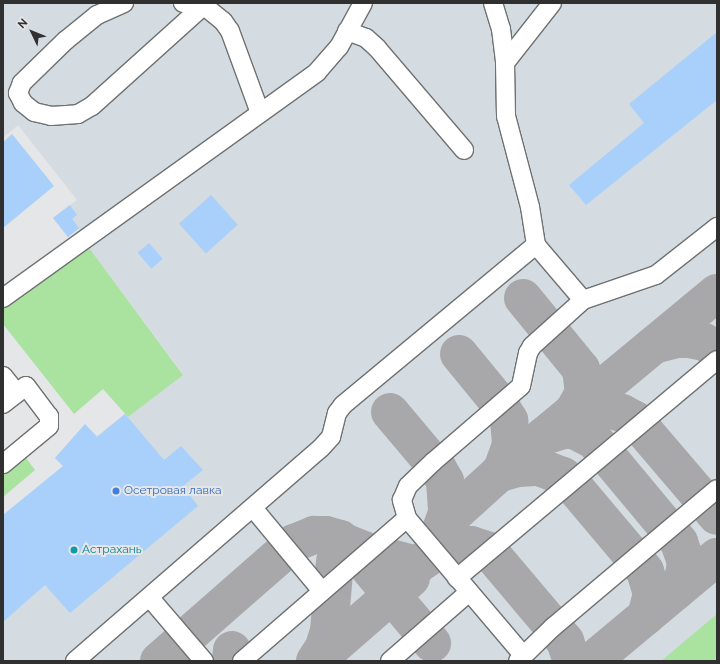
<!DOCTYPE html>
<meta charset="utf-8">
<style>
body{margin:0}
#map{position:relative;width:720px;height:664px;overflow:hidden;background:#e5e6e8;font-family:Raleway,sans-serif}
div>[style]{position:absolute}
.built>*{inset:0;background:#d4dbe1}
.green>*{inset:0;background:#aae2a0}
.taxiway>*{height:38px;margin:-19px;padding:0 19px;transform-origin:19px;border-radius:19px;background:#a8a8aa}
.building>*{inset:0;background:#a9d0fb;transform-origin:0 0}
.roads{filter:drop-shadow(1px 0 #6f7172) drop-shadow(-1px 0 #6f7172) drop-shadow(0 1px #6f7172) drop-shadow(0 -1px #6f7172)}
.minor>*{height:18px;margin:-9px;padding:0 9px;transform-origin:9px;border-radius:9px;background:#fff}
.dots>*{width:11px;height:11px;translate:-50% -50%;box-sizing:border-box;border:2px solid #e5e6e8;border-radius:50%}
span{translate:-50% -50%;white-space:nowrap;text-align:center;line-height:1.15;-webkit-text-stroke:4px #e5e6e8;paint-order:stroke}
.shop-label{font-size:12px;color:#366cbe}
.left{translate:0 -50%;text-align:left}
.culture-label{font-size:12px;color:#0d838f}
.frame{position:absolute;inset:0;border:4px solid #303031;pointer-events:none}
.north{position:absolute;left:12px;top:12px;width:40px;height:40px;-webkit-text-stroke:3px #e5e6e8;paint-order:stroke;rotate:313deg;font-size:11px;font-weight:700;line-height:16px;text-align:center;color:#303031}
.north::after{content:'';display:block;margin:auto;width:14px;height:18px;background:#303031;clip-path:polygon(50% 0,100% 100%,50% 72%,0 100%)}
</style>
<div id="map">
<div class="built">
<div style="clip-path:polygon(3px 3px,717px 3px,717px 661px,3px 661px,3px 515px,63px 466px,55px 458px,85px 424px,97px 436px,125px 414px,128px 417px,183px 374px,87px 245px,89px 243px,79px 229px,68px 237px,53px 218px,77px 200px,18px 125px,3px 138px)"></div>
</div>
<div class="green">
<div style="clip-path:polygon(87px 245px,183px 375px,128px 417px,103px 389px,74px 414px,3px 324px,3px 309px)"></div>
<div style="clip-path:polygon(24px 455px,35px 470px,3px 497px,3px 473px)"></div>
<div style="clip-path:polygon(717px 614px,717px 661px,661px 661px)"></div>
</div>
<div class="taxiway">
<div style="left:523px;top:298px;width:92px;rotate:50.8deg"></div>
<div style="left:581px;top:369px;width:24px;rotate:83deg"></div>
<div style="left:584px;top:393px;width:22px;rotate:120deg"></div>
<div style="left:654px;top:345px;width:24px;rotate:-15deg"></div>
<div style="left:677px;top:339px;width:12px"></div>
<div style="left:689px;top:339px;width:15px;rotate:11deg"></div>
<div style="left:704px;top:342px;width:15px;rotate:28deg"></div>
<div style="left:459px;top:354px;width:58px;rotate:50.6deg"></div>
<div style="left:496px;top:399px;width:25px;rotate:58deg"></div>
<div style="left:509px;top:420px;width:25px;rotate:85deg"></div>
<div style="left:511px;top:445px;width:29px;rotate:110deg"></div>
<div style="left:390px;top:412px;width:75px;rotate:49.9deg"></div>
<div style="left:438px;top:469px;width:14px;rotate:60deg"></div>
<div style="left:445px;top:481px;width:32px;rotate:86deg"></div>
<div style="left:447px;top:513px;width:23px;rotate:110deg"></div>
<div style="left:573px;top:412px;width:30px;rotate:-8deg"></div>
<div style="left:603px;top:408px;width:20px;rotate:15deg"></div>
<div style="left:622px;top:413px;width:15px;rotate:28deg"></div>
<div style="left:635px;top:420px;width:126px;rotate:49.5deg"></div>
<div style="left:544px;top:436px;width:21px;rotate:-17deg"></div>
<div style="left:564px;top:430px;width:10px"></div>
<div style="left:574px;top:430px;width:22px;rotate:27deg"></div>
<div style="left:594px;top:440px;width:133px;rotate:50.2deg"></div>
<div style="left:679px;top:542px;width:21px;rotate:71deg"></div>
<div style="left:686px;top:562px;width:14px;rotate:98deg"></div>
<div style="left:684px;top:576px;width:18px;rotate:119deg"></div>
<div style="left:500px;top:473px;width:19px;rotate:-16deg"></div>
<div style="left:518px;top:468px;width:21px;rotate:-3deg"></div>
<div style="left:539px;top:467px;width:26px;rotate:21deg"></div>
<div style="left:563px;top:476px;width:18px;rotate:45deg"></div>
<div style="left:576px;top:489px;width:107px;rotate:49.9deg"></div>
<div style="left:645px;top:571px;width:24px;rotate:73deg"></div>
<div style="left:652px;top:594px;width:23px;rotate:105deg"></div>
<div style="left:444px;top:523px;width:73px;rotate:-42.2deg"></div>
<div style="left:498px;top:474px;width:284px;rotate:-39.6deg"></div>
<div style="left:349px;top:544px;width:24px;rotate:22deg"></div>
<div style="left:371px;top:553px;width:48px;rotate:14.6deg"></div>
<div style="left:417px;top:565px;width:25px;rotate:-34deg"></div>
<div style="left:438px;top:551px;width:15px;rotate:-20deg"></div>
<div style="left:452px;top:546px;width:19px;rotate:-3deg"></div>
<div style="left:471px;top:545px;width:19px;rotate:18deg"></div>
<div style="left:489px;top:551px;width:118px;rotate:49.8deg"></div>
<div style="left:565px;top:641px;width:21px;rotate:71deg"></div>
<div style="left:159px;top:661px;width:179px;rotate:-41.2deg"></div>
<div style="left:294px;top:543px;width:22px;rotate:-22deg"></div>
<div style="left:314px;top:535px;width:12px"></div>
<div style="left:326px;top:535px;width:15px;rotate:16deg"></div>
<div style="left:340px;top:539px;width:16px;rotate:38deg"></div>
<div style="left:353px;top:549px;width:123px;rotate:50deg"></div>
<div style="left:231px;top:661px;width:11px;rotate:-85deg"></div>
<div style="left:315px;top:661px;width:17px;rotate:-57deg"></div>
<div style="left:324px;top:647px;width:17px;rotate:-73deg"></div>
<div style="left:329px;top:631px;width:70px;rotate:-85.1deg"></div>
<div style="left:316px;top:661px;width:126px;rotate:-41.1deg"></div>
<div style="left:592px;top:661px;width:163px;rotate:-39.8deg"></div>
</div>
<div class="building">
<div style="clip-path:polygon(717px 32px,717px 100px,586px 205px,569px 185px,644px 123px,629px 104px)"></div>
<div style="clip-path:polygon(12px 134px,54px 186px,3px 228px,3px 142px)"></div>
<div style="left:211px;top:195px;width:40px;height:43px;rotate:48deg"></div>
<div style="clip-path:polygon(70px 205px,77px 215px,72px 219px,79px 228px,68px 237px,53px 218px)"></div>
<div style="left:149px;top:243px;width:21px;height:15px;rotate:49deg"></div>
<div style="clip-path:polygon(125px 414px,164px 460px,181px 446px,203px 470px,183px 486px,198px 506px,70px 613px,45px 585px,3px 622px,3px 515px,63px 466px,55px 458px,85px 424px,97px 437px)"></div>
</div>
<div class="roads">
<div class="minor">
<div style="left:124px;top:3px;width:30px;rotate:156deg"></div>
<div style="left:97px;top:15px;width:40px;rotate:141deg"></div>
<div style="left:66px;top:40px;width:62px;rotate:135.7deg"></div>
<div style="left:22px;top:83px;width:11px;rotate:112deg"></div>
<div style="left:18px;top:93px;width:11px;rotate:63deg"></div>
<div style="left:23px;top:103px;width:14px;rotate:39deg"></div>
<div style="left:34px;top:112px;width:17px;rotate:13deg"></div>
<div style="left:51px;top:116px;width:27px;rotate:-4deg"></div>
<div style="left:78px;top:114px;width:16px;rotate:-30deg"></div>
<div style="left:92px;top:106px;width:148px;rotate:-42deg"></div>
<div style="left:183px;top:3px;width:26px;rotate:13deg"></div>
<div style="left:208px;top:9px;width:19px;rotate:39deg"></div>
<div style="left:223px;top:21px;width:12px;rotate:55deg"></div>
<div style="left:230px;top:31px;width:87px;rotate:69.9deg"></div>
<div style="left:493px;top:3px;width:27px;rotate:73deg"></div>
<div style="left:501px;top:29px;width:34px;rotate:83deg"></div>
<div style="left:505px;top:63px;width:53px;rotate:88.9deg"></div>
<div style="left:506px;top:116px;width:94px;rotate:75.2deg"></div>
<div style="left:530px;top:207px;width:38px;rotate:81deg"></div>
<div style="left:536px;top:245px;width:72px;rotate:49.5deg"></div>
<div style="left:583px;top:300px;width:77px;rotate:-18.9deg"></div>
<div style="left:656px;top:275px;width:78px;rotate:-38.2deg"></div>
<div style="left:347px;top:31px;width:20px;rotate:20deg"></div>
<div style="left:366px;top:38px;width:15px;rotate:42deg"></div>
<div style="left:377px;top:48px;width:134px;rotate:49.5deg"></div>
<div style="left:505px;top:63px;width:76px;rotate:-51.9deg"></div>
<div style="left:3px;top:298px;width:387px;rotate:-35.7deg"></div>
<div style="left:317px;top:72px;width:33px;rotate:-49deg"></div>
<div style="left:339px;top:47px;width:50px;rotate:-61.4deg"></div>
<div style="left:3px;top:376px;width:22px;rotate:51deg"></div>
<div style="left:3px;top:404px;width:29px;rotate:-38deg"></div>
<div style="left:26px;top:386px;width:38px;rotate:53deg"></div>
<div style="left:49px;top:416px;width:10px;rotate:90deg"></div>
<div style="left:49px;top:426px;width:60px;rotate:140.4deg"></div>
<div style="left:253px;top:508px;width:108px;rotate:50.3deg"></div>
<div style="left:457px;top:578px;width:339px;rotate:-40deg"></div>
<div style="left:150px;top:598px;width:83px;rotate:49.4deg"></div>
<div style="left:523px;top:655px;width:180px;rotate:-130.3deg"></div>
<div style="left:407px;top:518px;width:19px;rotate:-106deg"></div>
<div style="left:402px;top:500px;width:15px;rotate:-67deg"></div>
<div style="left:408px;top:486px;width:35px;rotate:-44deg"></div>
<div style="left:433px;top:462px;width:116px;rotate:-40.8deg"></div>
<div style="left:521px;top:386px;width:34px;rotate:-78deg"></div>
<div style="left:528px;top:353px;width:8px;rotate:-60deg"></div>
<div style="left:532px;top:346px;width:69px;rotate:-42deg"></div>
<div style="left:75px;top:661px;width:325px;rotate:-40.9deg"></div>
<div style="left:321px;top:448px;width:15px;rotate:-48deg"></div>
<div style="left:331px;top:437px;width:25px;rotate:-76deg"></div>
<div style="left:337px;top:413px;width:10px;rotate:-53deg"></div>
<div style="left:343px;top:405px;width:251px;rotate:-39.7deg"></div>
<div style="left:242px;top:661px;width:218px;rotate:-40.9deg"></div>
<div style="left:390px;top:661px;width:105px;rotate:-41.1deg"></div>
<div style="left:518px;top:661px;width:49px;rotate:-44.2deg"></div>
<div style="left:553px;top:627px;width:214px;rotate:-40.1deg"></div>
</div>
</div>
<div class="dots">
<div style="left:116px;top:491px;background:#3f7fe0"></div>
<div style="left:74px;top:550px;background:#0f9aa8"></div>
</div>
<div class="shop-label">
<span class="left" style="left:124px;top:491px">Осетровая лавка</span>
</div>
<div class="culture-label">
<span class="left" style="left:82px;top:550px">Астрахань</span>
</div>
<div class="frame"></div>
<div class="north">N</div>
</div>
